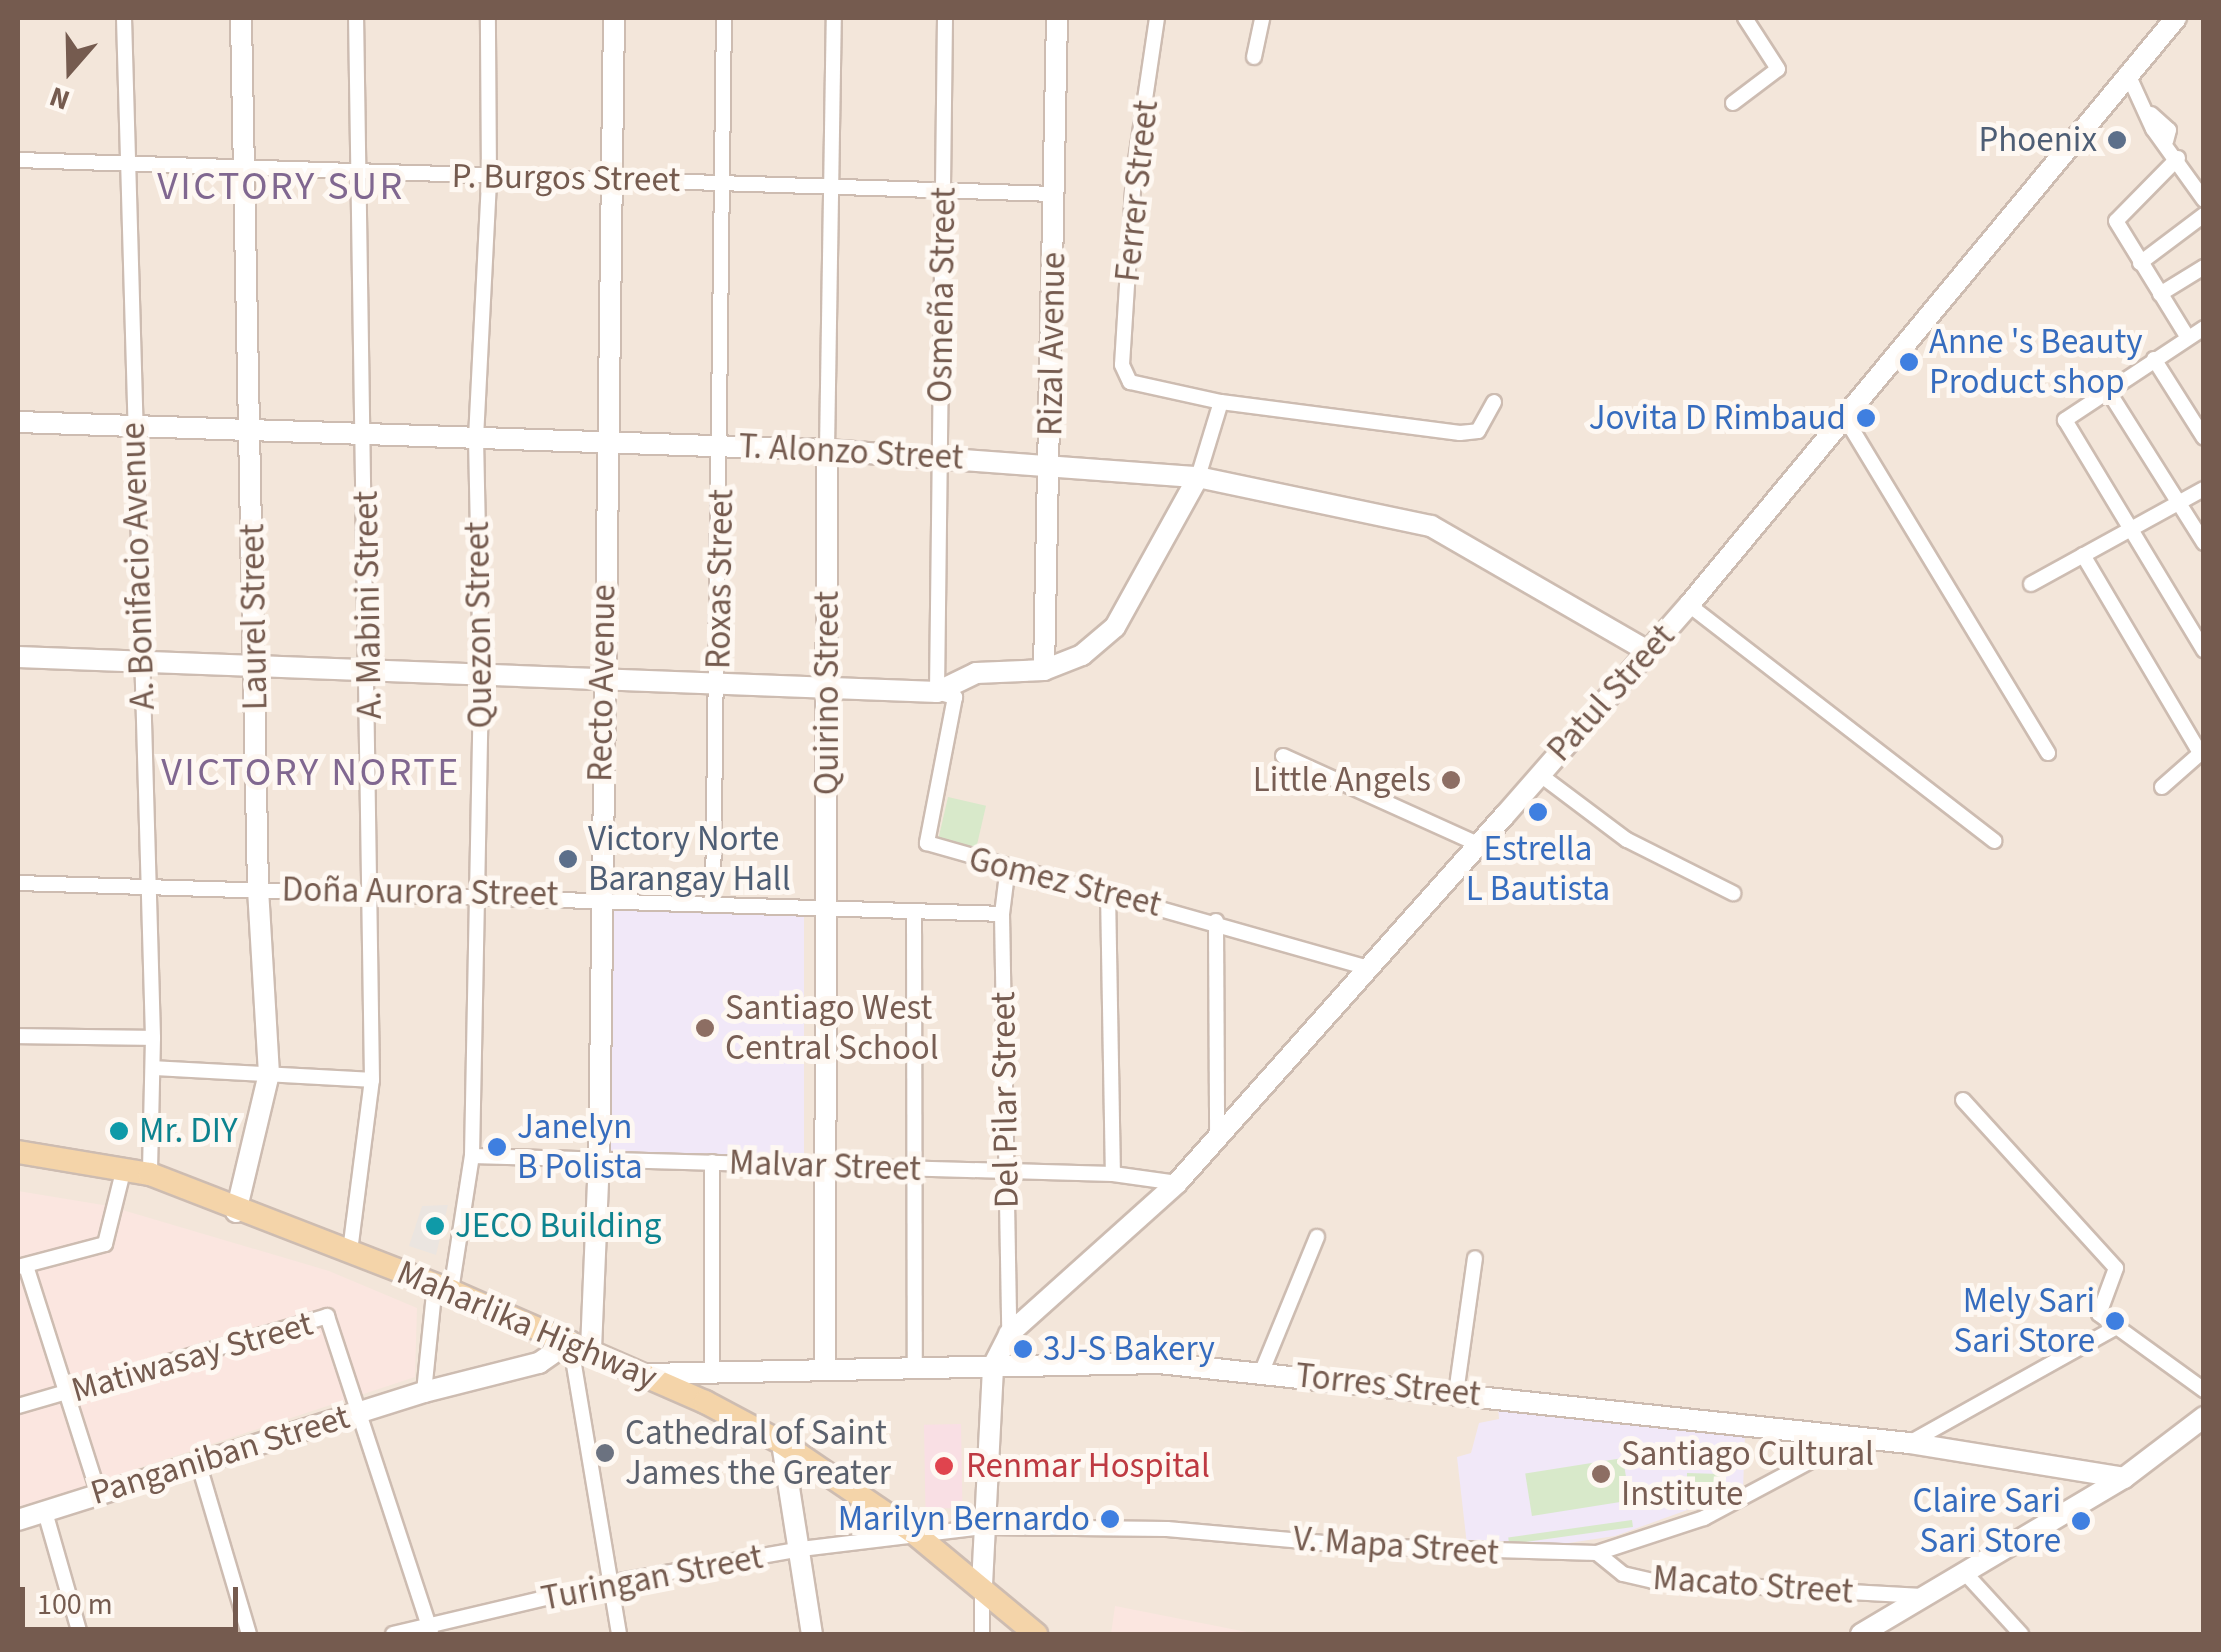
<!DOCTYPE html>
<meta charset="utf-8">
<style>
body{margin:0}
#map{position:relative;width:2221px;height:1652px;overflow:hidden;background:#fbf4eb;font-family:"Source Sans 3",sans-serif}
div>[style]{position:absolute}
.residential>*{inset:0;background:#f3e6da;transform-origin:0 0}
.commercial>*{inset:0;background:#fbe6e0}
.industrial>*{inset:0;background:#ebe5e0}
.education>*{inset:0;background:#f1e8f8;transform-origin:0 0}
.medical>*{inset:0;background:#f9dfe4;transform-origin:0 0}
.green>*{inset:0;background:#d8e9ca;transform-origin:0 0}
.roads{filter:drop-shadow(2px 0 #cdbcb1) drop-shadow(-2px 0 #cdbcb1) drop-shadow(0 2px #cdbcb1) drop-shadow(0 -2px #cdbcb1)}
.street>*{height:14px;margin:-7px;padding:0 7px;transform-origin:7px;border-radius:7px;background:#fff}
.secondary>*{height:20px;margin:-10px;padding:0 10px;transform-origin:10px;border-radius:10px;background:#fff}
.primary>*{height:22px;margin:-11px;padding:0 11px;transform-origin:11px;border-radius:11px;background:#f4d4a9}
.dots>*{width:28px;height:28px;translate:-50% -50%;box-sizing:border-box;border:5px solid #fef8f2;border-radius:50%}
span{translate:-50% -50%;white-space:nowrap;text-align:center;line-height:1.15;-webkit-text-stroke:10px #fef8f2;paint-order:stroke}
.service-label{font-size:35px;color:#4e5e75}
.right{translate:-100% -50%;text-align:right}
.left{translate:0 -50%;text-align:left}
.street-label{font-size:35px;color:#755b4f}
.shop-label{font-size:35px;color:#366cbe}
.education-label{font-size:35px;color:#785e54}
.culture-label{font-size:35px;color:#0d838f}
.worship-label{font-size:35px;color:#5b616d}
.health-label{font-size:35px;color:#be3a42}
.quarter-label{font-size:40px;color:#806790;letter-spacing:2.5px}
.frame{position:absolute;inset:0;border:20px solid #755b4f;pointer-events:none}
.north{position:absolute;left:20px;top:20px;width:100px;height:100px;-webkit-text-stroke:8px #fef8f2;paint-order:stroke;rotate:200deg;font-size:28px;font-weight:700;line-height:40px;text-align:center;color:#755b4f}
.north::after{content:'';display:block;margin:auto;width:35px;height:45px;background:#755b4f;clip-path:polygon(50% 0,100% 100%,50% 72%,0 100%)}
.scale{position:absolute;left:20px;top:1587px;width:218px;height:45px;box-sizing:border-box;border:5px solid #755b4f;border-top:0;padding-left:12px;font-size:30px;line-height:35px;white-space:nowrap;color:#755b4f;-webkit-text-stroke:8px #fef8f2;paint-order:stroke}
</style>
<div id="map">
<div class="residential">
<div style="left:18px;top:18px;width:2185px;height:1616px"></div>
</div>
<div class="commercial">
<div style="clip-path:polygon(18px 1191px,109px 1206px,329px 1271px,417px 1308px,415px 1377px,18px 1508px)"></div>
<div style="clip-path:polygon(1115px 1606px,1257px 1634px,1111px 1634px)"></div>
</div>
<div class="industrial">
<div style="clip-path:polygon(448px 1205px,436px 1255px,409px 1246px,422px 1206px)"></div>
</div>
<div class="education">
<div style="left:804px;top:909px;width:245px;height:198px;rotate:90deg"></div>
<div style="clip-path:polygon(1498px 1404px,1745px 1434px,1743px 1490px,1615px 1536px,1542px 1547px,1467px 1545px,1457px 1457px,1471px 1453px,1479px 1423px,1499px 1419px)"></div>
</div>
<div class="medical">
<div style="left:961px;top:1424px;width:84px;height:37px;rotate:89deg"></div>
</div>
<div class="green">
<div style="left:948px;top:797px;width:39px;height:47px;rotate:13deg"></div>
<div style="left:1623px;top:1458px;width:43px;height:99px;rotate:81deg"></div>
<div style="clip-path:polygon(1687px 1473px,1720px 1474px,1719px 1494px,1686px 1506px)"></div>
<div style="left:1632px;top:1520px;width:7px;height:125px;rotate:82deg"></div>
</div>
<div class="roads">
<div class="street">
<div style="left:124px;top:18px;width:1020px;rotate:88.37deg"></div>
<div style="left:153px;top:1038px;width:136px;rotate:91.3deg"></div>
<div style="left:945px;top:18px;width:674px;rotate:90.68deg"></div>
<div style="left:937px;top:692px;width:19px;rotate:16deg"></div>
<div style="left:955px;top:697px;width:149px;rotate:100.9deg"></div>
<div style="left:927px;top:843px;width:456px;rotate:15.8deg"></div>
<div style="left:1157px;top:18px;width:158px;rotate:98.4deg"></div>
<div style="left:1134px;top:174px;width:191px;rotate:93.6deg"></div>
<div style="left:1122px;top:365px;width:19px;rotate:65deg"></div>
<div style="left:1130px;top:382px;width:93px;rotate:12.4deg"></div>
<div style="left:1221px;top:402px;width:241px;rotate:7.4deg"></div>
<div style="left:1460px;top:433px;width:18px;rotate:-6deg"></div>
<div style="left:1478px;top:431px;width:33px;rotate:-61deg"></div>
<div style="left:1254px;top:57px;width:40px;rotate:-78deg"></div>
<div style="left:2127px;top:72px;width:63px;rotate:65.5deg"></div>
<div style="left:2153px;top:129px;width:87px;rotate:54.3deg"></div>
<div style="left:1733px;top:103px;width:56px;rotate:-37.1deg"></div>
<div style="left:1778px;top:69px;width:61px;rotate:-122.9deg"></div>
<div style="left:2151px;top:114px;width:24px;rotate:42deg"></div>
<div style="left:2169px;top:130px;width:11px;rotate:105deg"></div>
<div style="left:2178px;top:158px;width:88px;rotate:134.5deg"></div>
<div style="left:2116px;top:221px;width:137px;rotate:58.4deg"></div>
<div style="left:18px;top:160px;width:1037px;rotate:1.88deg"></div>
<div style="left:2140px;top:263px;width:80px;rotate:-36.9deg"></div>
<div style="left:2160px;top:294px;width:52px;rotate:-31.5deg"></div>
<div style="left:2204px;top:328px;width:167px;rotate:146.5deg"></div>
<div style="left:2065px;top:420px;width:269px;rotate:58.9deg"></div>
<div style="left:2154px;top:359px;width:93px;rotate:57.7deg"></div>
<div style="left:2107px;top:389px;width:182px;rotate:57.8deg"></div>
<div style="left:1844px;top:416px;width:394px;rotate:58.8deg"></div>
<div style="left:827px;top:450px;width:432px;rotate:-89.1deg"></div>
<div style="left:1198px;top:477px;width:78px;rotate:-73deg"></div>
<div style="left:2083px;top:555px;width:230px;rotate:59.4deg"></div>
<div style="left:2031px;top:584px;width:197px;rotate:-28.8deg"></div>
<div style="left:1689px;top:605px;width:386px;rotate:37.7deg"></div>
<div style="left:1283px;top:756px;width:214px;rotate:24.3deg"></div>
<div style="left:1539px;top:774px;width:110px;rotate:36.9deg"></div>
<div style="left:1627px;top:840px;width:119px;rotate:26.6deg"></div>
<div style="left:2162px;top:787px;width:56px;rotate:-41.4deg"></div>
<div style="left:1008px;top:866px;width:48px;rotate:97.1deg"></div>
<div style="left:1002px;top:914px;width:420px;rotate:89deg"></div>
<div style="left:18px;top:883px;width:984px;rotate:1.8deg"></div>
<div style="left:1108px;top:892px;width:282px;rotate:89deg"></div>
<div style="left:713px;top:900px;width:882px;rotate:-89.29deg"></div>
<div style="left:914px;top:913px;width:455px;rotate:89.9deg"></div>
<div style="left:1216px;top:921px;width:214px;rotate:89.7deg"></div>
<div style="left:18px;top:1036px;width:135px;rotate:0.8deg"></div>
<div style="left:153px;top:1068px;width:219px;rotate:3.1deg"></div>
<div style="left:1963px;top:1100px;width:227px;rotate:47.7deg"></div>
<div style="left:2116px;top:1268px;width:49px;rotate:110.3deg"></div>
<div style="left:2099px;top:1314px;width:130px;rotate:35.9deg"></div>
<div style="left:472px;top:1156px;width:641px;rotate:1.61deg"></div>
<div style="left:1113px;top:1174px;width:65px;rotate:8deg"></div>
<div style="left:350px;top:1251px;width:172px;rotate:-82.7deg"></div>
<div style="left:372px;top:1080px;width:1062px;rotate:-90.86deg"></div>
<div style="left:26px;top:1266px;width:236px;rotate:72.3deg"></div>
<div style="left:18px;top:1267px;width:90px;rotate:-14.8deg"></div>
<div style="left:105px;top:1244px;width:78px;rotate:-76deg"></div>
<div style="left:451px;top:1291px;width:137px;rotate:-81.2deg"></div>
<div style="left:472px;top:1156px;width:479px;rotate:-88.9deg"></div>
<div style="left:481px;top:677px;width:239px;rotate:-91.2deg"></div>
<div style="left:476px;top:438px;width:260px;rotate:-87.1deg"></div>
<div style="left:489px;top:178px;width:160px;rotate:-90.4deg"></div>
<div style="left:570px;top:1341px;width:297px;rotate:80.5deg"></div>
<div style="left:712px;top:1369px;width:207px;rotate:-90deg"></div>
<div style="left:1262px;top:1371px;width:145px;rotate:-67.7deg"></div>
<div style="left:424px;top:1392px;width:109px;rotate:-84.2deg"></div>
<div style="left:1456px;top:1393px;width:136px;rotate:-82deg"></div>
<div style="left:18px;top:1406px;width:322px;rotate:-16.2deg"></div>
<div style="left:327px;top:1316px;width:333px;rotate:71.8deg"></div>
<div style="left:1909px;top:1443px;width:234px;rotate:-29.2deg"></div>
<div style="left:198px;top:1462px;width:179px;rotate:73.5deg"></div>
<div style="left:45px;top:1512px;width:127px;rotate:74deg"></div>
<div style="left:1597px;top:1553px;width:33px;rotate:39deg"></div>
<div style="left:1623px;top:1574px;width:31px;rotate:13deg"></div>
<div style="left:1653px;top:1581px;width:265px;rotate:3.2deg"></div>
<div style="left:1965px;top:1573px;width:83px;rotate:47.4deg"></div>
<div style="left:982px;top:1585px;width:49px;rotate:90deg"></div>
<div style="left:393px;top:1634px;width:222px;rotate:-13.3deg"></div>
<div style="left:609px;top:1583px;width:195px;rotate:-10deg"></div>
<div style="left:801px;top:1549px;width:183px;rotate:-6.9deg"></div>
<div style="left:983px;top:1527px;width:184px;rotate:0.6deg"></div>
<div style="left:1167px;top:1529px;width:193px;rotate:5.1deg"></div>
<div style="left:1359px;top:1546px;width:238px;rotate:1.7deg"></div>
<div style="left:1597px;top:1553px;width:113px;rotate:-18.1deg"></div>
<div style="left:1704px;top:1518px;width:170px;rotate:-28.1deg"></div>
</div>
<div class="secondary">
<div style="left:18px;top:422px;width:809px;rotate:1.98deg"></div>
<div style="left:827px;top:450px;width:372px;rotate:4.2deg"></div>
<div style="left:1198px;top:477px;width:238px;rotate:11.9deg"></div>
<div style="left:1431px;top:526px;width:248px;rotate:30deg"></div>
<div style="left:18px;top:657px;width:920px;rotate:2.18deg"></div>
<div style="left:937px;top:692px;width:43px;rotate:-26deg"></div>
<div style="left:976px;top:673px;width:68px;rotate:-2.5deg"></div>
<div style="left:1044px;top:670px;width:41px;rotate:-21.5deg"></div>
<div style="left:1082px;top:655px;width:43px;rotate:-40.3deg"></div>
<div style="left:1115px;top:627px;width:171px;rotate:-61deg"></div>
<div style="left:1044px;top:670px;width:652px;rotate:-88.86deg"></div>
<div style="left:236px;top:1212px;width:142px;rotate:-76.6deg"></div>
<div style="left:269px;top:1074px;width:185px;rotate:-93.4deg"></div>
<div style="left:258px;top:889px;width:871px;rotate:-91.12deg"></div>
<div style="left:591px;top:1349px;width:188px;rotate:-87.6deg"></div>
<div style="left:599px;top:1161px;width:1143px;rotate:-89.25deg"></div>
<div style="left:825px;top:1368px;width:918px;rotate:-89.88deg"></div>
<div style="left:647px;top:1374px;width:512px;rotate:-1.23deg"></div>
<div style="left:1159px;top:1363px;width:754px;rotate:6.09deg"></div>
<div style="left:1909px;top:1443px;width:218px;rotate:9.2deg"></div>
<div style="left:782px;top:1443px;width:193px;rotate:81.1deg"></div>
<div style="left:18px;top:1520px;width:426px;rotate:-17.5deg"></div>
<div style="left:424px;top:1392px;width:119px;rotate:-14.2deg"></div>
<div style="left:539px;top:1363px;width:38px;rotate:-35deg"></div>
<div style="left:982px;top:1585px;width:219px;rotate:-87.1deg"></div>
<div style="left:993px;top:1366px;width:36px;rotate:-63deg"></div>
<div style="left:1009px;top:1334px;width:226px;rotate:-41.9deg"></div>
<div style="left:1177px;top:1183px;width:493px;rotate:-48.3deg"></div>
<div style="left:1505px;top:815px;width:279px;rotate:-48.8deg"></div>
<div style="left:1689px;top:605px;width:763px;rotate:-50.32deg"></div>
<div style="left:1861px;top:1634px;width:306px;rotate:-30.7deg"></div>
<div style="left:2124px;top:1478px;width:101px;rotate:-37.3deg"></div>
</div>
<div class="primary">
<div style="left:18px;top:1152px;width:134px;rotate:9.5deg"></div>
<div style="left:150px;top:1174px;width:323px;rotate:21.2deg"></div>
<div style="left:451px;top:1291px;width:277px;rotate:23.6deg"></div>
<div style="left:705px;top:1402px;width:87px;rotate:28deg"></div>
<div style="left:782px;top:1443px;width:158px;rotate:34.2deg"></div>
<div style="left:913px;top:1532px;width:160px;rotate:39.7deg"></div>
</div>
</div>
<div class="dots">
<div style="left:2117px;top:140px;background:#5c6f8a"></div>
<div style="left:1909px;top:362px;background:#3f7fe0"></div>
<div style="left:1866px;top:418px;background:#3f7fe0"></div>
<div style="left:1451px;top:780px;background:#8d6e63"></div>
<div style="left:1538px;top:812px;background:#3f7fe0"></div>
<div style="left:568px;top:859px;background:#5c6f8a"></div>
<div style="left:705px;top:1028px;background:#8d6e63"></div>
<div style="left:119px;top:1131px;background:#0f9aa8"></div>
<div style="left:497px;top:1147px;background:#3f7fe0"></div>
<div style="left:435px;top:1226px;background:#0f9aa8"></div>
<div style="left:2115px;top:1321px;background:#3f7fe0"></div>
<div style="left:1023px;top:1349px;background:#3f7fe0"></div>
<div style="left:605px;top:1453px;background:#6b7280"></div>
<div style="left:944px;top:1466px;background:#e0444e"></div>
<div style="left:1601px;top:1474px;background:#8d6e63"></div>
<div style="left:1110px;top:1519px;background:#3f7fe0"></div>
<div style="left:2081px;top:1521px;background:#3f7fe0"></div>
</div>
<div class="service-label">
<span class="right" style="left:2097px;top:140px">Phoenix</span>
<span class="left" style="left:588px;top:859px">Victory Norte<br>Barangay Hall</span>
</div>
<div class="street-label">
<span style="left:566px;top:178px;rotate:1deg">P. Burgos Street</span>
<span style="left:1137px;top:191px;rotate:-84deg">Ferrer Street</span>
<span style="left:942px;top:295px;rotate:-89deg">Osmeña Street</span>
<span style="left:1052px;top:344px;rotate:-89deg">Rizal Avenue</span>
<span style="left:851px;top:452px;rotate:3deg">T. Alonzo Street</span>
<span style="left:138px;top:566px;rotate:-92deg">A. Bonifacio Avenue</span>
<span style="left:720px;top:579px;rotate:-89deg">Roxas Street</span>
<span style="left:368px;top:605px;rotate:-91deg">A. Mabini Street</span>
<span style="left:254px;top:617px;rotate:-91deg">Laurel Street</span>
<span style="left:479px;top:625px;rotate:-91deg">Quezon Street</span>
<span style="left:602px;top:683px;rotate:-89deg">Recto Avenue</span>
<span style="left:827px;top:693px;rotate:-90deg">Quirino Street</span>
<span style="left:1611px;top:693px;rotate:-48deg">Patul Street</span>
<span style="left:1065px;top:882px;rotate:14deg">Gomez Street</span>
<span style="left:420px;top:892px;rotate:1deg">Doña Aurora Street</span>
<span style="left:1005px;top:1100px;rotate:-91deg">Del Pilar Street</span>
<span style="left:825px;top:1166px;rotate:2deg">Malvar Street</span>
<span style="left:527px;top:1325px;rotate:23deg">Maharlika Highway</span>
<span style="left:192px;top:1357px;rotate:-16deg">Matiwasay Street</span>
<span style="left:1388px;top:1385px;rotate:6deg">Torres Street</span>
<span style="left:220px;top:1455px;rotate:-17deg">Panganiban Street</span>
<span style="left:1396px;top:1546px;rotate:4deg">V. Mapa Street</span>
<span style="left:652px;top:1578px;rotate:-11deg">Turingan Street</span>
<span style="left:1753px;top:1585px;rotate:4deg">Macato Street</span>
</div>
<div class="shop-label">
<span class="left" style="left:1929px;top:362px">Anne 's Beauty<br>Product shop</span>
<span class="right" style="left:1846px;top:418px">Jovita D Rimbaud</span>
<span style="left:1538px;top:869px">Estrella<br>L Bautista</span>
<span class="left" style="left:517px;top:1147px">Janelyn<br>B Polista</span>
<span class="right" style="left:2095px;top:1321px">Mely Sari<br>Sari Store</span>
<span class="left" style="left:1043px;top:1349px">3J-S Bakery</span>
<span class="right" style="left:2061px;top:1521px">Claire Sari<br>Sari Store</span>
<span class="right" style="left:1090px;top:1519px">Marilyn Bernardo</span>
</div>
<div class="education-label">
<span class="right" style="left:1431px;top:780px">Little Angels</span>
<span class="left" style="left:725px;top:1028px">Santiago West<br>Central School</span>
<span class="left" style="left:1621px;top:1474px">Santiago Cultural<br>Institute</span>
</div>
<div class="culture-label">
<span class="left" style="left:139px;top:1131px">Mr. DIY</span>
<span class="left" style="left:455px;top:1226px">JECO Building</span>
</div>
<div class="worship-label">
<span class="left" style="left:625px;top:1453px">Cathedral of Saint<br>James the Greater</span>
</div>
<div class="health-label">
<span class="left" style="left:966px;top:1466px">Renmar Hospital</span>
</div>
<div class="quarter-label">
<span style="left:281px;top:187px">VICTORY SUR</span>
<span style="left:311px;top:773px">VICTORY NORTE</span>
</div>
<div class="frame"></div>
<div class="north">N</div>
<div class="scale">100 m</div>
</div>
